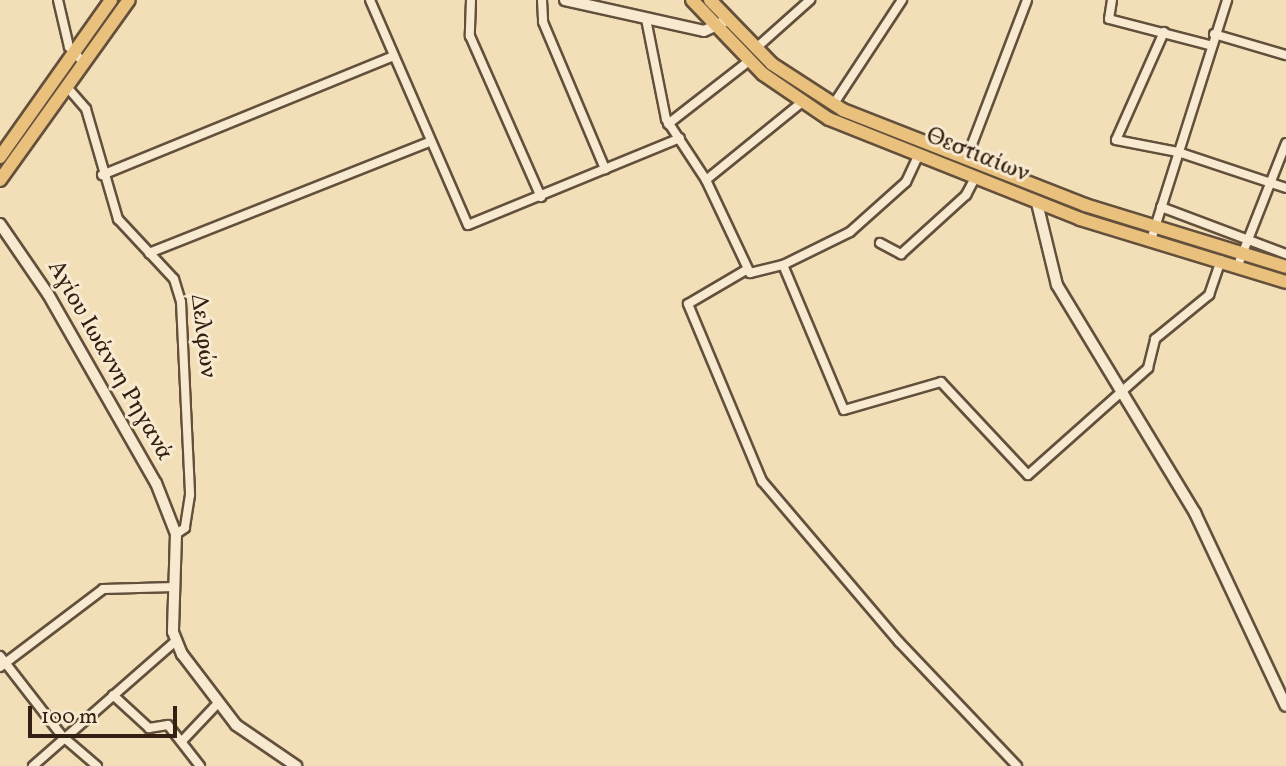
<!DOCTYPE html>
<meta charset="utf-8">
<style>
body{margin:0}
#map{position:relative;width:1286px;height:766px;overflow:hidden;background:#f2dfb7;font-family:Vollkorn,serif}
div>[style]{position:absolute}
.roads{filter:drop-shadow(2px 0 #63503c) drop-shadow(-2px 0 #63503c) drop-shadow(0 2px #63503c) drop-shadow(0 -2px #63503c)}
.minor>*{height:8px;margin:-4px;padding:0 4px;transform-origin:4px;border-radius:4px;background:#f7ead0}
.tertiary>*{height:10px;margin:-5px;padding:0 5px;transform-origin:5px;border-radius:5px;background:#f7ead0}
.primary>*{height:12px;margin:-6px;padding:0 6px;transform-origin:6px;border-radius:6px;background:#e9c07c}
span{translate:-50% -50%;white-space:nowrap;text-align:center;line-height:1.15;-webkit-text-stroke:6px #f7ead0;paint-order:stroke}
.street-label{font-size:24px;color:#332013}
.scale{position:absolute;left:28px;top:706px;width:149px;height:32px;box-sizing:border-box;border:4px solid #332013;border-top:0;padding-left:9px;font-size:21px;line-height:24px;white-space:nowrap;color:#332013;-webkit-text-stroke:5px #f7ead0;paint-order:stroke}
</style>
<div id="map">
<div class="roads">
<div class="minor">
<div style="left:58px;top:0;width:48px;rotate:76.8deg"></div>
<div style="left:69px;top:47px;width:22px;rotate:47deg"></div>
<div style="left:370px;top:0;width:245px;rotate:66.5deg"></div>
<div style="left:468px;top:225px;width:229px;rotate:-22.3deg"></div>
<div style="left:471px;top:0;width:36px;rotate:92deg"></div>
<div style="left:470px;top:36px;width:176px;rotate:66.2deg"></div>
<div style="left:542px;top:0;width:22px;rotate:87deg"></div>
<div style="left:543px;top:22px;width:160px;rotate:67.1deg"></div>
<div style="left:1112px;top:0;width:19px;rotate:99deg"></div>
<div style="left:1109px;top:19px;width:103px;rotate:14.6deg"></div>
<div style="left:646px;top:19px;width:102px;rotate:78.7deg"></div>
<div style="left:666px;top:119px;width:73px;rotate:56.7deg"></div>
<div style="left:706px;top:180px;width:103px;rotate:64.7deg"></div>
<div style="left:750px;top:273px;width:34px;rotate:-14deg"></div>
<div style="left:783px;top:265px;width:75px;rotate:-26.2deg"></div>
<div style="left:850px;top:232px;width:75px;rotate:-41.8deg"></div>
<div style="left:906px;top:182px;width:29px;rotate:-65deg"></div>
<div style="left:1164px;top:32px;width:118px;rotate:114deg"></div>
<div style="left:1116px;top:140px;width:63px;rotate:11deg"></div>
<div style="left:1178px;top:152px;width:114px;rotate:18.4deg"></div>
<div style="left:1214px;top:34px;width:75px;rotate:16.3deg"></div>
<div style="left:755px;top:49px;width:74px;rotate:-41.7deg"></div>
<div style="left:67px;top:87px;width:29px;rotate:49deg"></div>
<div style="left:86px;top:109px;width:115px;rotate:73.8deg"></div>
<div style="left:118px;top:219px;width:82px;rotate:47deg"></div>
<div style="left:174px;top:279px;width:24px;rotate:73deg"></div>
<div style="left:181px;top:302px;width:193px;rotate:87.3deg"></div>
<div style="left:190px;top:495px;width:33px;rotate:99deg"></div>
<div style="left:185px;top:528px;width:11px;rotate:146deg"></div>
<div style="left:833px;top:105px;width:126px;rotate:-56.7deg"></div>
<div style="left:668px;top:124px;width:103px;rotate:-37.9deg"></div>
<div style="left:966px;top:160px;width:171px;rotate:-69.1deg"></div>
<div style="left:102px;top:175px;width:315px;rotate:-22.2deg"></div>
<div style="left:706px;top:180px;width:122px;rotate:-39deg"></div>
<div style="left:1161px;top:207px;width:134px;rotate:20.6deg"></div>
<div style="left:1151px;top:240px;width:252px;rotate:-72.4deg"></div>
<div style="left:880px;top:243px;width:24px;rotate:28deg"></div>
<div style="left:901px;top:254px;width:88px;rotate:-42.2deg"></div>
<div style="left:966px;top:195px;width:19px;rotate:-62deg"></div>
<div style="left:149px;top:253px;width:302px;rotate:-21.6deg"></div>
<div style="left:783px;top:265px;width:157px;rotate:67.2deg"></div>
<div style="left:844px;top:410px;width:101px;rotate:-16.1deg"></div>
<div style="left:941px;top:382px;width:127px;rotate:46.9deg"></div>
<div style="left:1028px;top:475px;width:161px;rotate:-41.7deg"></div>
<div style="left:1148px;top:368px;width:30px;rotate:-76deg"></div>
<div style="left:1155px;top:339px;width:70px;rotate:-39.2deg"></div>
<div style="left:1209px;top:295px;width:37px;rotate:-71deg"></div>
<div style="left:1238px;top:265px;width:131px;rotate:-68.5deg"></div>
<div style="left:746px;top:270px;width:67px;rotate:149.6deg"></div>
<div style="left:688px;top:304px;width:192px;rotate:67.3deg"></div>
<div style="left:762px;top:481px;width:211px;rotate:49.6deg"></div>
<div style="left:899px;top:642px;width:171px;rotate:46.4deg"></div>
<div style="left:0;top:656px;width:101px;rotate:52.2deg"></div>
<div style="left:62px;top:736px;width:46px;rotate:40.6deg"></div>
<div style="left:0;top:667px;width:129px;rotate:-37.1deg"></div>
<div style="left:103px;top:589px;width:71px;rotate:-1.6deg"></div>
<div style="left:113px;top:695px;width:49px;rotate:42.5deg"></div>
<div style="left:149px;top:728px;width:19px;rotate:-9deg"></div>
<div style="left:168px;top:725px;width:52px;rotate:52deg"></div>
<div style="left:183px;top:740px;width:50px;rotate:-46.6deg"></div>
<div style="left:33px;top:766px;width:190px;rotate:-41.2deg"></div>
</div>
<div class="tertiary">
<div style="left:565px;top:0;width:142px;rotate:12.6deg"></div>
<div style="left:704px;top:31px;width:21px;rotate:-25deg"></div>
<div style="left:1037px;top:203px;width:84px;rotate:76.3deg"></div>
<div style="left:1057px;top:285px;width:267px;rotate:58.8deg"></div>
<div style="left:1195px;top:513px;width:213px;rotate:64.8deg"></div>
<div style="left:0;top:224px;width:85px;rotate:55.6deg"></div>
<div style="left:48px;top:294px;width:218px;rotate:60.3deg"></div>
<div style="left:156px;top:483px;width:55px;rotate:68.6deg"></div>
<div style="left:176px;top:534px;width:98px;rotate:91.8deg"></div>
<div style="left:173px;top:632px;width:24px;rotate:68deg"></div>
<div style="left:182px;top:654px;width:89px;rotate:52.7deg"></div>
<div style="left:236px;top:725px;width:73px;rotate:34.3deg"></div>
</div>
<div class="primary">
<div style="left:692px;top:0;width:103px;rotate:46.2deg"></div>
<div style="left:763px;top:74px;width:80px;rotate:34.3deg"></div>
<div style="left:829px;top:119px;width:270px;rotate:21.7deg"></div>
<div style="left:1080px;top:219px;width:215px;rotate:17deg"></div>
<div style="left:710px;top:0;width:89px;rotate:45.9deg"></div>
<div style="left:772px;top:64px;width:85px;rotate:32.9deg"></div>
<div style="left:843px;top:110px;width:260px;rotate:21.4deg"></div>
<div style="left:1085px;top:205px;width:210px;rotate:17.1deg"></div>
<div style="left:0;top:157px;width:192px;rotate:-54.7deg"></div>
<div style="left:0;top:180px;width:221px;rotate:-54.4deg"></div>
</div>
</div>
<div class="street-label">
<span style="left:977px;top:156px;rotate:22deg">Θεστιαίων</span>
<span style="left:202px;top:336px;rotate:83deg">Δελφών</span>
<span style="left:109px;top:361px;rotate:60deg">Αγίου Ιωάννη Ρηγανά</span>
</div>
<div class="scale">100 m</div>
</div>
